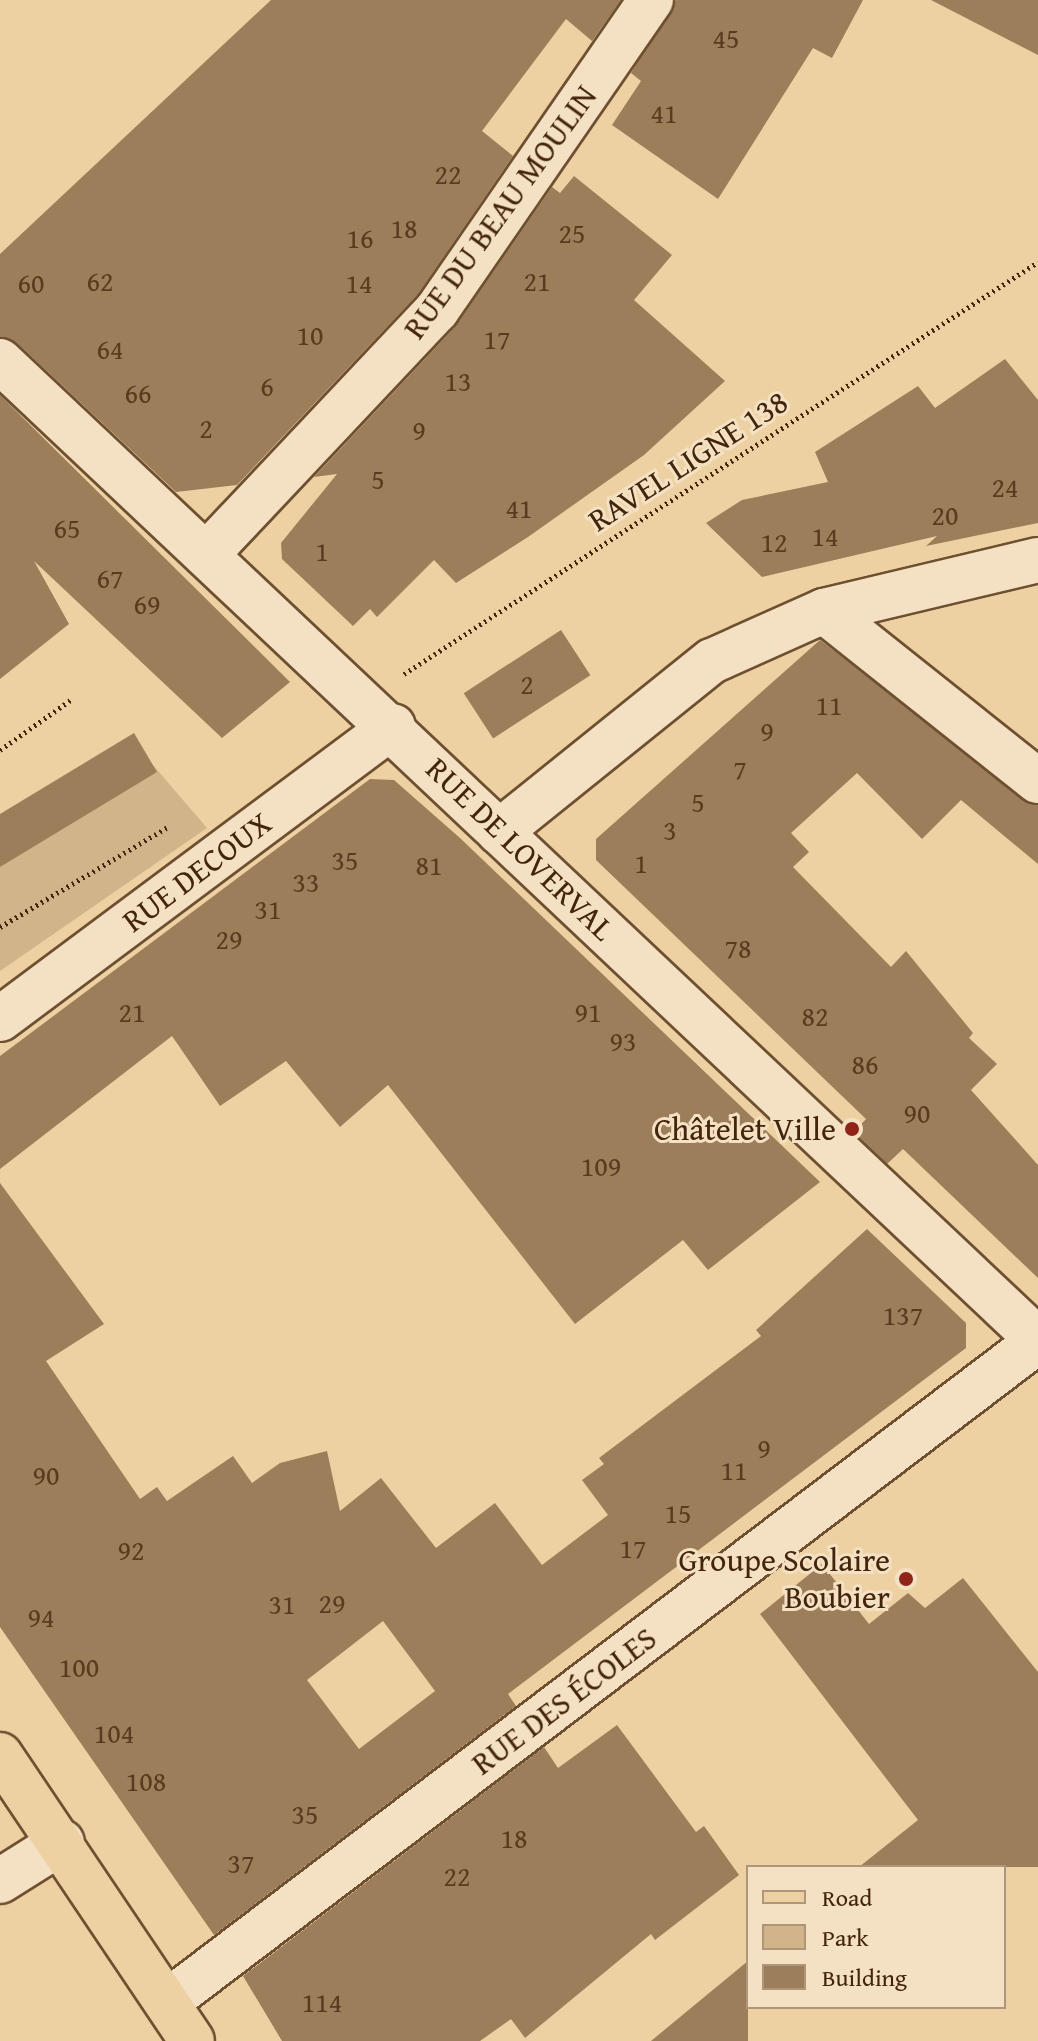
<!DOCTYPE html>
<meta charset="utf-8">
<style>
body{margin:0}
#map{position:relative;width:1038px;height:2041px;overflow:hidden;background:#eed1a3;font-family:"Gentium Book Plus",serif}
div>[style]{position:absolute}
.green>*{inset:0;background:#d1b489}
.building>*{inset:0;background:#9c7e5a;transform-origin:0 0}
.path>*{height:5px;margin-top:-2.5px;transform-origin:0;background:repeating-linear-gradient(90deg,#43250b 0 2px,transparent 0 6px)}
.roads{filter:drop-shadow(2px 0 #6e5031) drop-shadow(-2px 0 #6e5031) drop-shadow(0 2px #6e5031) drop-shadow(0 -2px #6e5031)}
.minor>*{height:44px;margin:-22px;padding:0 22px;transform-origin:22px;border-radius:22px;background:#f4e1c3}
.major>*{height:44px;margin:-22px;padding:0 22px;transform-origin:22px;border-radius:22px;background:#eed1a3}
.dots>*{width:22px;height:22px;translate:-50% -50%;box-sizing:border-box;border:4px solid #f4e1c3;border-radius:50%}
span{translate:-50% -50%;white-space:nowrap;text-align:center;line-height:1.15;-webkit-text-stroke:6px #f4e1c3;paint-order:stroke}
.number-label{font-size:28px;color:#593b1f}
.number-label span{-webkit-text-stroke-width:0}
.street-label{font-size:32px;color:#43250b}
.poi-label{font-size:32px;color:#43250b}
.right{translate:-100% -50%;text-align:right}
.legend{position:absolute;left:746px;top:1865px;width:260px;height:144px;box-sizing:border-box;background:#f4e1c3;border:2px solid #ad9679;margin:0;padding:10px 14px;list-style:none;font-size:24px;color:#43250b}
.legend li{display:flex;align-items:center;gap:16px;height:40px}
.legend b{width:40px;border:2px solid #ad9679}
</style>
<div id="map">
<div class="green">
<div style="clip-path:polygon(153px 765px,207px 828px,0 971px,0 855px)"></div>
</div>
<div class="building">
<div style="clip-path:polygon(271px 0,621px 0,592px 41px,566px 19px,482px 131px,513px 156px,418px 294px,237px 485px,176px 492px,17px 343px,0 337px,0 254px)"></div>
<div style="clip-path:polygon(676px 0,863px 0,832px 58px,813px 48px,718px 199px,612px 125px,641px 81px,631px 73px)"></div>
<div style="clip-path:polygon(931px 0,1038px 0,1038px 55px)"></div>
<div style="clip-path:polygon(574px 176px,672px 255px,634px 300px,725px 381px,644px 455px,528px 537px,456px 583px,434px 560px,377px 617px,370px 609px,353px 626px,282px 559px,281px 543px,337px 474px,314px 477px,455px 327px,552px 187px,560px 193px)"></div>
<div style="clip-path:polygon(1005px 359px,1038px 400px,1038px 523px,926px 546px,937px 536px,762px 577px,706px 523px,742px 500px,828px 482px,815px 452px,918px 386px,935px 408px)"></div>
<div style="clip-path:polygon(0 395px,290px 682px,222px 738px,34px 561px,69px 624px,0 679px)"></div>
<div style="left:561px;top:630px;width:54px;height:116px;rotate:57deg"></div>
<div style="clip-path:polygon(820px 640px,1038px 805px,1038px 864px,961px 800px,922px 839px,857px 773px,791px 833px,809px 852px,793px 867px,891px 967px,906px 951px,973px 1033px,969px 1038px,997px 1064px,971px 1090px,1038px 1165px,1038px 1278px,903px 1149px,887px 1164px,854px 1132px,866px 1119px,596px 860px,596px 839px)"></div>
<div style="clip-path:polygon(134px 733px,157px 772px,0 867px,0 814px)"></div>
<div style="clip-path:polygon(370px 779px,394px 780px,460px 838px,820px 1182px,708px 1270px,683px 1240px,575px 1324px,388px 1085px,340px 1127px,286px 1061px,220px 1106px,172px 1036px,0 1169px,0 1056px)"></div>
<div style="clip-path:polygon(evenodd,0 1183px,104px 1324px,46px 1361px,140px 1499px,157px 1487px,167px 1501px,233px 1456px,252px 1483px,280px 1463px,327px 1451px,340px 1511px,381px 1478px,436px 1548px,495px 1503px,542px 1565px,608px 1515px,582px 1480px,604px 1464px,599px 1458px,761px 1336px,756px 1330px,867px 1229px,966px 1323px,966px 1348px,508px 1694px,516px 1706px,214px 1935px,0 1627px,0 1183px,383px 1621px,435px 1691px,359px 1749px,307px 1680px,383px 1621px)"></div>
<div style="clip-path:polygon(822px 1564px,869px 1624px,908px 1593px,925px 1608px,963px 1578px,1038px 1672px,1038px 1867px,859px 1867px,918px 1820px,760px 1614px)"></div>
<div style="clip-path:polygon(617px 1725px,696px 1832px,704px 1826px,739px 1875px,655px 1940px,651px 1934px,525px 2038px,511px 2019px,480px 2041px,282px 2041px,243px 1976px,544px 1747px,558px 1768px)"></div>
<div style="clip-path:polygon(748px 1961px,748px 2041px,651px 2041px,714px 1989px)"></div>
</div>
<div class="path">
<div style="left:404px;top:674px;width:756px;rotate:-33.02deg"></div>
<div style="left:0;top:750px;width:88px;rotate:-35.3deg"></div>
<div style="left:0;top:927px;width:196px;rotate:-30.8deg"></div>
</div>
<div class="roads">
<div class="minor">
<div style="left:0;top:361px;width:1427px;rotate:43.32deg"></div>
<div style="left:206px;top:555px;width:337px;rotate:-46.7deg"></div>
<div style="left:437px;top:310px;width:377px;rotate:-55.4deg"></div>
<div style="left:824px;top:611px;width:273px;rotate:38.5deg"></div>
<div style="left:499px;top:832px;width:273px;rotate:-38.8deg"></div>
<div style="left:712px;top:661px;width:123px;rotate:-24.1deg"></div>
<div style="left:824px;top:611px;width:220px;rotate:-13.4deg"></div>
<div style="left:0;top:1019px;width:490px;rotate:-36.7deg"></div>
<div style="left:0;top:1881px;width:73px;rotate:-32.2deg"></div>
<div style="left:167px;top:2002px;width:1093px;rotate:-37.19deg"></div>
</div>
<div class="major">
<div style="left:0;top:1755px;width:344px;rotate:56.1deg"></div>
</div>
</div>
<div class="dots">
<div style="left:852px;top:1129px;background:#8f2418"></div>
<div style="left:906px;top:1579px;background:#8f2418"></div>
</div>
<div class="number-label">
<span style="left:726px;top:38px">45</span>
<span style="left:664px;top:113px">41</span>
<span style="left:448px;top:174px">22</span>
<span style="left:404px;top:228px">18</span>
<span style="left:572px;top:233px">25</span>
<span style="left:360px;top:238px">16</span>
<span style="left:100px;top:281px">62</span>
<span style="left:537px;top:281px">21</span>
<span style="left:31px;top:283px">60</span>
<span style="left:359px;top:283px">14</span>
<span style="left:310px;top:335px">10</span>
<span style="left:497px;top:339px">17</span>
<span style="left:110px;top:349px">64</span>
<span style="left:458px;top:381px">13</span>
<span style="left:267px;top:386px">6</span>
<span style="left:138px;top:393px">66</span>
<span style="left:206px;top:428px">2</span>
<span style="left:419px;top:430px">9</span>
<span style="left:378px;top:479px">5</span>
<span style="left:1005px;top:487px">24</span>
<span style="left:519px;top:508px">41</span>
<span style="left:945px;top:515px">20</span>
<span style="left:67px;top:528px">65</span>
<span style="left:825px;top:536px">14</span>
<span style="left:774px;top:542px">12</span>
<span style="left:322px;top:551px">1</span>
<span style="left:110px;top:578px">67</span>
<span style="left:147px;top:604px">69</span>
<span style="left:527px;top:684px">2</span>
<span style="left:829px;top:705px">11</span>
<span style="left:767px;top:731px">9</span>
<span style="left:740px;top:769px">7</span>
<span style="left:698px;top:802px">5</span>
<span style="left:670px;top:830px">3</span>
<span style="left:345px;top:860px">35</span>
<span style="left:641px;top:863px">1</span>
<span style="left:429px;top:865px">81</span>
<span style="left:306px;top:882px">33</span>
<span style="left:268px;top:909px">31</span>
<span style="left:229px;top:939px">29</span>
<span style="left:738px;top:948px">78</span>
<span style="left:132px;top:1012px">21</span>
<span style="left:588px;top:1012px">91</span>
<span style="left:815px;top:1016px">82</span>
<span style="left:623px;top:1041px">93</span>
<span style="left:865px;top:1064px">86</span>
<span style="left:917px;top:1113px">90</span>
<span style="left:601px;top:1166px">109</span>
<span style="left:903px;top:1315px">137</span>
<span style="left:764px;top:1448px">9</span>
<span style="left:734px;top:1470px">11</span>
<span style="left:46px;top:1475px">90</span>
<span style="left:678px;top:1513px">15</span>
<span style="left:633px;top:1548px">17</span>
<span style="left:131px;top:1550px">92</span>
<span style="left:332px;top:1603px">29</span>
<span style="left:282px;top:1604px">31</span>
<span style="left:41px;top:1617px">94</span>
<span style="left:79px;top:1667px">100</span>
<span style="left:114px;top:1733px">104</span>
<span style="left:146px;top:1781px">108</span>
<span style="left:305px;top:1814px">35</span>
<span style="left:514px;top:1838px">18</span>
<span style="left:241px;top:1863px">37</span>
<span style="left:457px;top:1876px">22</span>
<span style="left:322px;top:2002px">114</span>
</div>
<div class="street-label">
<span style="left:500px;top:212px;rotate:-54deg">RUE DU BEAU MOULIN</span>
<span style="left:688px;top:461px;rotate:-33deg">RAVEL LIGNE 138</span>
<span style="left:520px;top:849px;rotate:44deg">RUE DE LOVERVAL</span>
<span style="left:197px;top:872px;rotate:-37deg">RUE DECOUX</span>
<span style="left:564px;top:1701px;rotate:-37deg">RUE DES ÉCOLES</span>
</div>
<div class="poi-label">
<span class="right" style="left:836px;top:1129px">Châtelet Ville</span>
<span class="right" style="left:890px;top:1579px">Groupe Scolaire<br>Boubier</span>
</div>
<ul class="legend">
<li><b style="height:10px;background:#eed1a3"></b>Road</li>
<li><b style="height:22px;background:#d1b489"></b>Park</li>
<li><b style="height:22px;background:#9c7e5a"></b>Building</li>
</ul>
</div>
